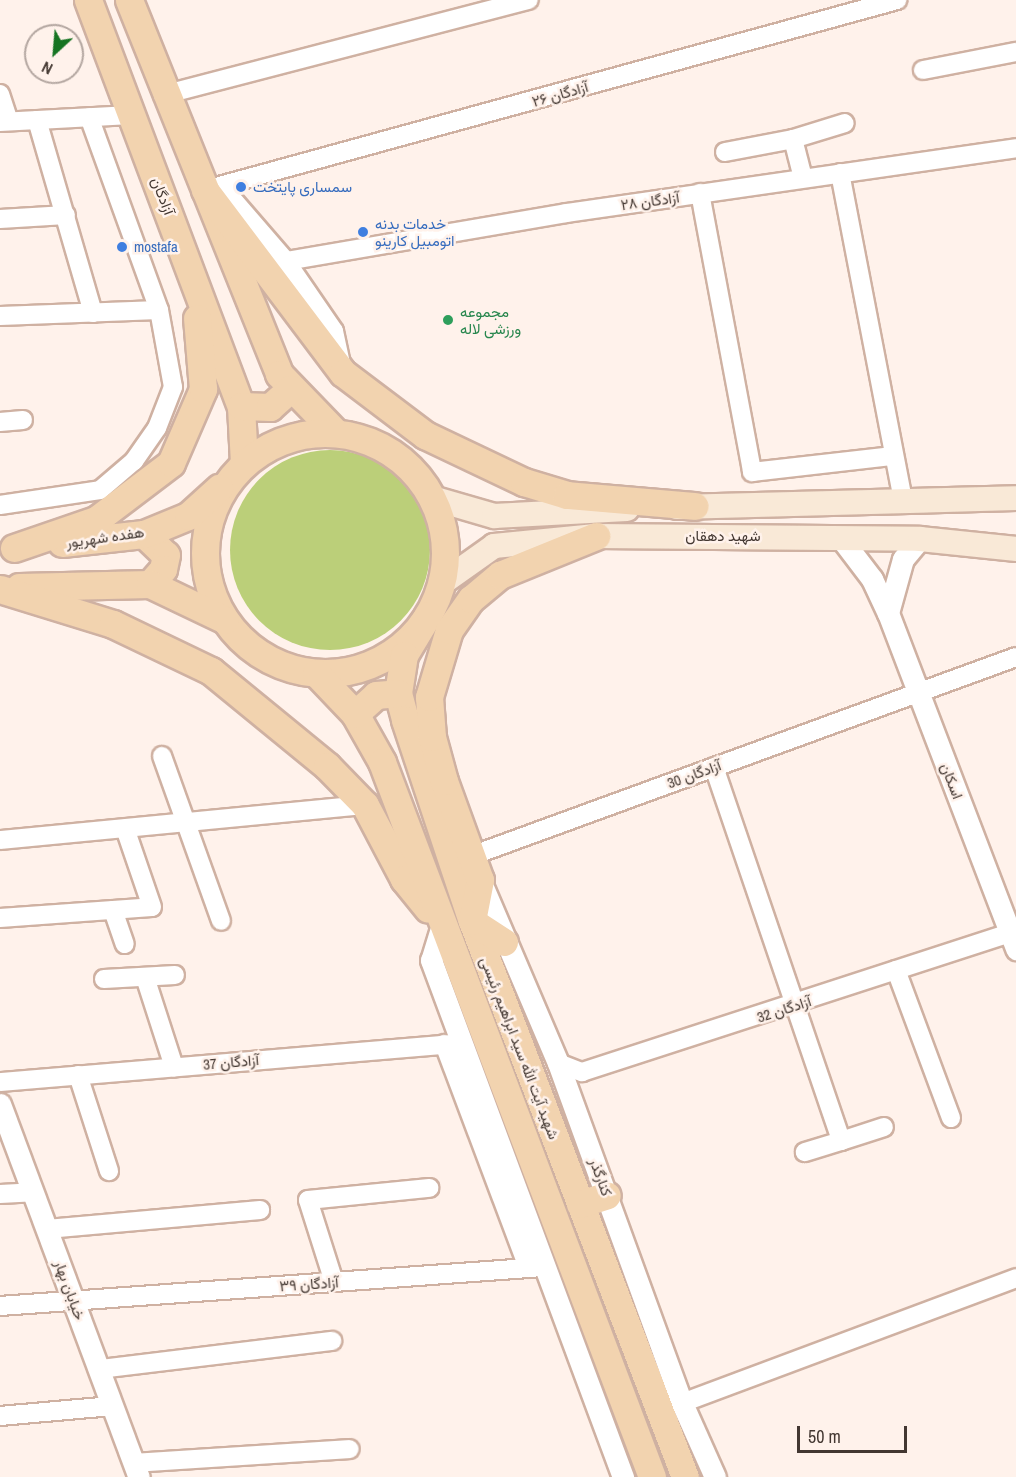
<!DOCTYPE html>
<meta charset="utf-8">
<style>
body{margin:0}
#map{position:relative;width:1016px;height:1477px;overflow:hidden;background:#fff2eb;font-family:"Archivo Narrow",Vazirmatn,sans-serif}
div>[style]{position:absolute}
.green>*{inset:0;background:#bbcf79}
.round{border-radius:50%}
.roads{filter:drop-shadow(2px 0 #cfb1a2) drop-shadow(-2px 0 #cfb1a2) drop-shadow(0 2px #cfb1a2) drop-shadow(0 -2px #cfb1a2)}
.minor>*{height:18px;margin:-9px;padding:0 9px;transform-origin:9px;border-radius:9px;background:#fff}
.tertiary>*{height:21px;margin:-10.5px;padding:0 10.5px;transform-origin:10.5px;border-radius:10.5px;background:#fff}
.secondary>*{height:24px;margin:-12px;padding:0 12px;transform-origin:12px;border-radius:12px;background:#f9e9d7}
.primary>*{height:27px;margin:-13.5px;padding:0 13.5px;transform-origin:13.5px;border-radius:13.5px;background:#f2d3af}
.primary>.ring{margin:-13.5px;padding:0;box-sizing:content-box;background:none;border:27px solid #f2d3af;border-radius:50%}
.dots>*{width:16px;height:16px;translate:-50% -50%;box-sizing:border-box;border:3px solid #fff2eb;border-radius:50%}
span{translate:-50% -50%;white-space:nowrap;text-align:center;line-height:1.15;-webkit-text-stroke:5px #fff2eb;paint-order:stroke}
.street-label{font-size:15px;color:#433731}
.shop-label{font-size:15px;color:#366cbe}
.left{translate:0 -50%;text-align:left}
.leisure-label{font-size:15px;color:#27864d}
.north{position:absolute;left:24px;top:24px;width:60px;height:60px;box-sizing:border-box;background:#fff2eb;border:2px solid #b4a7a1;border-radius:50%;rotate:206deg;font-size:16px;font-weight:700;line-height:24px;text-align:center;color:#433731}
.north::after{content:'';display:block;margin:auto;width:21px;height:27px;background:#167422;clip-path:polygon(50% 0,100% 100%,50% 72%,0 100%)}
.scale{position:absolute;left:797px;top:1426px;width:110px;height:27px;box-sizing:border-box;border:3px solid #433731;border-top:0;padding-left:8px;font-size:18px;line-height:21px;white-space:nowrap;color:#433731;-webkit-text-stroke:4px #fff2eb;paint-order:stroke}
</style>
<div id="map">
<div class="green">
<div class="round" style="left:230px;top:450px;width:200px;height:200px"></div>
</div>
<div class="roads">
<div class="minor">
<div style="left:923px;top:70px;width:95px;rotate:-11deg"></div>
<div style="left:0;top:94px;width:28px;rotate:72deg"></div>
<div style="left:163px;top:95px;width:378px;rotate:-14.6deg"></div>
<div style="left:37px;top:120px;width:201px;rotate:73.8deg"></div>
<div style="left:0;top:122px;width:131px;rotate:-3.1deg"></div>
<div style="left:793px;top:139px;width:54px;rotate:-17.1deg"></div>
<div style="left:725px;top:152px;width:69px;rotate:-10.8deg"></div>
<div style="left:793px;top:139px;width:40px;rotate:75.6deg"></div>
<div style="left:840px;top:173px;width:332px;rotate:79.1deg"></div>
<div style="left:222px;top:187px;width:98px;rotate:49.1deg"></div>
<div style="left:286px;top:261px;width:85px;rotate:55.6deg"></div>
<div style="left:334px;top:331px;width:35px;rotate:78deg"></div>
<div style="left:205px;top:190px;width:718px;rotate:-15.35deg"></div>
<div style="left:700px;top:193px;width:284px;rotate:79.4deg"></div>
<div style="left:752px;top:472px;width:142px;rotate:-6.5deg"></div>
<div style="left:0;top:219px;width:66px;rotate:-3.5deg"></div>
<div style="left:286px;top:261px;width:284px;rotate:-9.7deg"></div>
<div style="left:566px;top:213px;width:455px;rotate:-8.2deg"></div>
<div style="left:0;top:316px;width:159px;rotate:-2.2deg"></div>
<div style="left:0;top:422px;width:23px;rotate:-5deg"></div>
<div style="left:0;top:505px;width:101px;rotate:-8.5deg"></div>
<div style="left:100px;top:490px;width:45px;rotate:-40.5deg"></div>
<div style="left:134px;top:461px;width:40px;rotate:-55.1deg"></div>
<div style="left:157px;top:428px;width:44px;rotate:-68.7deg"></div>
<div style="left:173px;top:387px;width:78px;rotate:-100.3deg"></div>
<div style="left:159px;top:310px;width:205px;rotate:-109.9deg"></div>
<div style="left:162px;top:756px;width:175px;rotate:70.3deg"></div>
<div style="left:714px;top:767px;width:395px;rotate:71.2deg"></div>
<div style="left:841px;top:1141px;width:38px;rotate:163deg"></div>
<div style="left:0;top:840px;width:367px;rotate:-5.5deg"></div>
<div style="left:471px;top:856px;width:580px;rotate:-20.06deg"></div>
<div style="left:113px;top:910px;width:36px;rotate:71deg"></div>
<div style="left:0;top:918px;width:152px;rotate:-4.1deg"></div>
<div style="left:152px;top:907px;width:83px;rotate:-108.9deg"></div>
<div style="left:896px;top:970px;width:158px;rotate:69.6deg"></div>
<div style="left:145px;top:977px;width:95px;rotate:72.1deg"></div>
<div style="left:104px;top:979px;width:71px;rotate:-3.2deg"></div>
<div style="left:444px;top:1044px;width:239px;rotate:69.4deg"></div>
<div style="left:558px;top:1063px;width:26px;rotate:21deg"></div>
<div style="left:582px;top:1072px;width:456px;rotate:-18deg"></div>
<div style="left:78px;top:1075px;width:101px;rotate:72.1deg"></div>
<div style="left:0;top:1082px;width:464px;rotate:-4.8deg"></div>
<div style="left:841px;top:1141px;width:45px;rotate:-18deg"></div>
<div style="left:0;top:1194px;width:33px;rotate:-3deg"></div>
<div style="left:47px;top:1229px;width:214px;rotate:-5.1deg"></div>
<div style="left:334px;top:1282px;width:86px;rotate:-107.6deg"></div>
<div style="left:308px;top:1200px;width:122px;rotate:-5.7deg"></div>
<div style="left:0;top:1306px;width:544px;rotate:-4.11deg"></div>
<div style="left:100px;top:1369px;width:234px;rotate:-6.9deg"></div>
<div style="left:682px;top:1403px;width:357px;rotate:-20.5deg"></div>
<div style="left:0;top:1416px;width:113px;rotate:-5.1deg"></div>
<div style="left:134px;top:1463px;width:216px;rotate:-3.7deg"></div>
</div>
<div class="tertiary">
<div style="left:840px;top:537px;width:53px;rotate:52.7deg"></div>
<div style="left:872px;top:579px;width:38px;rotate:65deg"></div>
<div style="left:888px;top:613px;width:360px;rotate:69.1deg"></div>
<div style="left:888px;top:613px;width:56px;rotate:-74.5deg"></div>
<div style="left:903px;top:559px;width:26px;rotate:-50deg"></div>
<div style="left:480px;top:880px;width:199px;rotate:66.9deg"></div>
<div style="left:558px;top:1063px;width:362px;rotate:70deg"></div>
<div style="left:682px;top:1403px;width:81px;rotate:66deg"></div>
<div style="left:442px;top:925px;width:37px;rotate:107deg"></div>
<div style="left:431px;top:960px;width:552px;rotate:69.63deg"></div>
<div style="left:0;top:1104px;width:398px;rotate:69.6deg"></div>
</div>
<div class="secondary">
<div style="left:432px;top:498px;width:65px;rotate:16.2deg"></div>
<div style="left:494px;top:516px;width:133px;rotate:-3deg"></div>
<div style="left:677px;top:507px;width:339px;rotate:-1.5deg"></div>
<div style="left:442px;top:583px;width:64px;rotate:-35.4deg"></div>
<div style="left:494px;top:546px;width:102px;rotate:-5.6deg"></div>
<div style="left:596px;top:536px;width:324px;rotate:0.5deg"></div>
<div style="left:920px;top:539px;width:97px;rotate:5.9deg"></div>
</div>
<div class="primary">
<div style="left:88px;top:0;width:434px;rotate:69.4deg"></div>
<div style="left:241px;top:406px;width:57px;rotate:87deg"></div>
<div style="left:129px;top:0;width:403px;rotate:68.1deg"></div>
<div style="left:279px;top:374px;width:82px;rotate:46deg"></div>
<div style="left:205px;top:190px;width:229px;rotate:53deg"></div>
<div style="left:343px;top:373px;width:103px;rotate:37.1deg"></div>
<div style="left:425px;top:435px;width:110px;rotate:25.4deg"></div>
<div style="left:524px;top:482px;width:45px;rotate:16.8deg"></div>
<div style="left:567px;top:495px;width:128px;rotate:4.9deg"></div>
<div style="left:241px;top:406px;width:29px;rotate:2deg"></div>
<div style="left:270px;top:407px;width:27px;rotate:-42deg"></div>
<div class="ring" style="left:205px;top:433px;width:213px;height:213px"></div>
<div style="left:144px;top:534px;width:30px;rotate:44deg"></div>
<div style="left:166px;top:555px;width:14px;rotate:102deg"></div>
<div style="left:163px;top:569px;width:20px;rotate:131deg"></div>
<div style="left:62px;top:543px;width:82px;rotate:-6.3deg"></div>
<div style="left:144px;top:534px;width:48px;rotate:-22.2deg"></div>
<div style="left:188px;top:516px;width:42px;rotate:-42.1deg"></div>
<div style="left:14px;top:548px;width:87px;rotate:-18.9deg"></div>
<div style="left:96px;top:520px;width:94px;rotate:-37.2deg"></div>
<div style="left:171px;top:463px;width:81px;rotate:-66.6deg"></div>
<div style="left:203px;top:389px;width:71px;rotate:-94.8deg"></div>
<div style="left:19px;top:587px;width:131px;rotate:-1.3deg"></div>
<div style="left:150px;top:584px;width:83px;rotate:25.6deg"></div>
<div style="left:0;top:589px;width:118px;rotate:17.2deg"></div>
<div style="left:113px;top:624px;width:109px;rotate:25.6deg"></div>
<div style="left:211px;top:671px;width:150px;rotate:39.3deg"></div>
<div style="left:327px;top:766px;width:54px;rotate:45.7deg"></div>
<div style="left:365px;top:805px;width:84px;rotate:62.2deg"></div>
<div style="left:404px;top:879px;width:38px;rotate:51deg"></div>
<div style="left:428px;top:615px;width:47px;rotate:121deg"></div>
<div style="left:404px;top:655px;width:38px;rotate:99deg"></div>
<div style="left:398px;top:693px;width:28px;rotate:75deg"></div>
<div style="left:405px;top:720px;width:212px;rotate:71.6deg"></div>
<div style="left:472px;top:921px;width:595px;rotate:69.04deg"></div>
<div style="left:316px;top:673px;width:57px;rotate:46.4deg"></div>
<div style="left:355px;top:714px;width:55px;rotate:60.6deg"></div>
<div style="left:382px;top:762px;width:764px;rotate:69.31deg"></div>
<div style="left:355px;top:714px;width:28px;rotate:-42deg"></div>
<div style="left:376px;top:695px;width:22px;rotate:-5deg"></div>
<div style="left:504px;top:942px;width:38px;rotate:-147deg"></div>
<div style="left:472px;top:921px;width:42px;rotate:-79deg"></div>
<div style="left:480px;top:880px;width:105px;rotate:-110deg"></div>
<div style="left:444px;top:781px;width:46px;rotate:-105.3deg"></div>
<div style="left:432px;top:737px;width:40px;rotate:-94.3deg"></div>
<div style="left:429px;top:697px;width:70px;rotate:-73.4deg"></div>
<div style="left:449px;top:630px;width:38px;rotate:-55deg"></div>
<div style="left:471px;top:599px;width:38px;rotate:-40deg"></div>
<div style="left:500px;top:575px;width:104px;rotate:-22.1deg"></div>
<div style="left:580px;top:1204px;width:28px;rotate:-18deg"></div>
</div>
</div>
<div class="dots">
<div style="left:241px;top:187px;background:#3f7fe0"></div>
<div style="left:363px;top:232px;background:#3f7fe0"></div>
<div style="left:122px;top:247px;background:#3f7fe0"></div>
<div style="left:448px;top:320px;background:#2e9e5b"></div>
</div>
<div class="street-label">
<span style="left:560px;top:94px;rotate:-16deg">۲۶ آزادگان</span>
<span style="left:163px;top:196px;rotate:69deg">آزادگان</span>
<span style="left:650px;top:201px;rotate:-8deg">۲۸ آزادگان</span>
<span style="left:723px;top:536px">شهید دهقان</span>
<span style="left:105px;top:537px;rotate:-8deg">هفده شهریور</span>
<span style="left:694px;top:774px;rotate:-20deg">آزادگان 30</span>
<span style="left:952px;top:781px;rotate:69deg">اسکان</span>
<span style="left:784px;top:1009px;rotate:-18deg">آزادگان 32</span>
<span style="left:520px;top:1048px;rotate:69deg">شهید آیت الله سید ابراهیم رئیسی</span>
<span style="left:231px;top:1062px;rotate:-5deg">آزادگان 37</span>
<span style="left:601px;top:1177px;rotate:70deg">کنارگذر</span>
<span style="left:309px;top:1284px;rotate:-4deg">آزادگان ۳۹</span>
<span style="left:70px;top:1290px;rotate:70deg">خیابان بهار</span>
</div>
<div class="shop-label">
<span class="left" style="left:253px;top:187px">سمساری پایتخت</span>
<span class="left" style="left:375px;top:232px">خدمات بدنه<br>اتومبیل کارینو</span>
<span class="left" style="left:134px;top:247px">mostafa</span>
</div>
<div class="leisure-label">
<span class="left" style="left:460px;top:320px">مجموعه<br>ورزشی لاله</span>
</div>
<div class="north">N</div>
<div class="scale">50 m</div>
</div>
